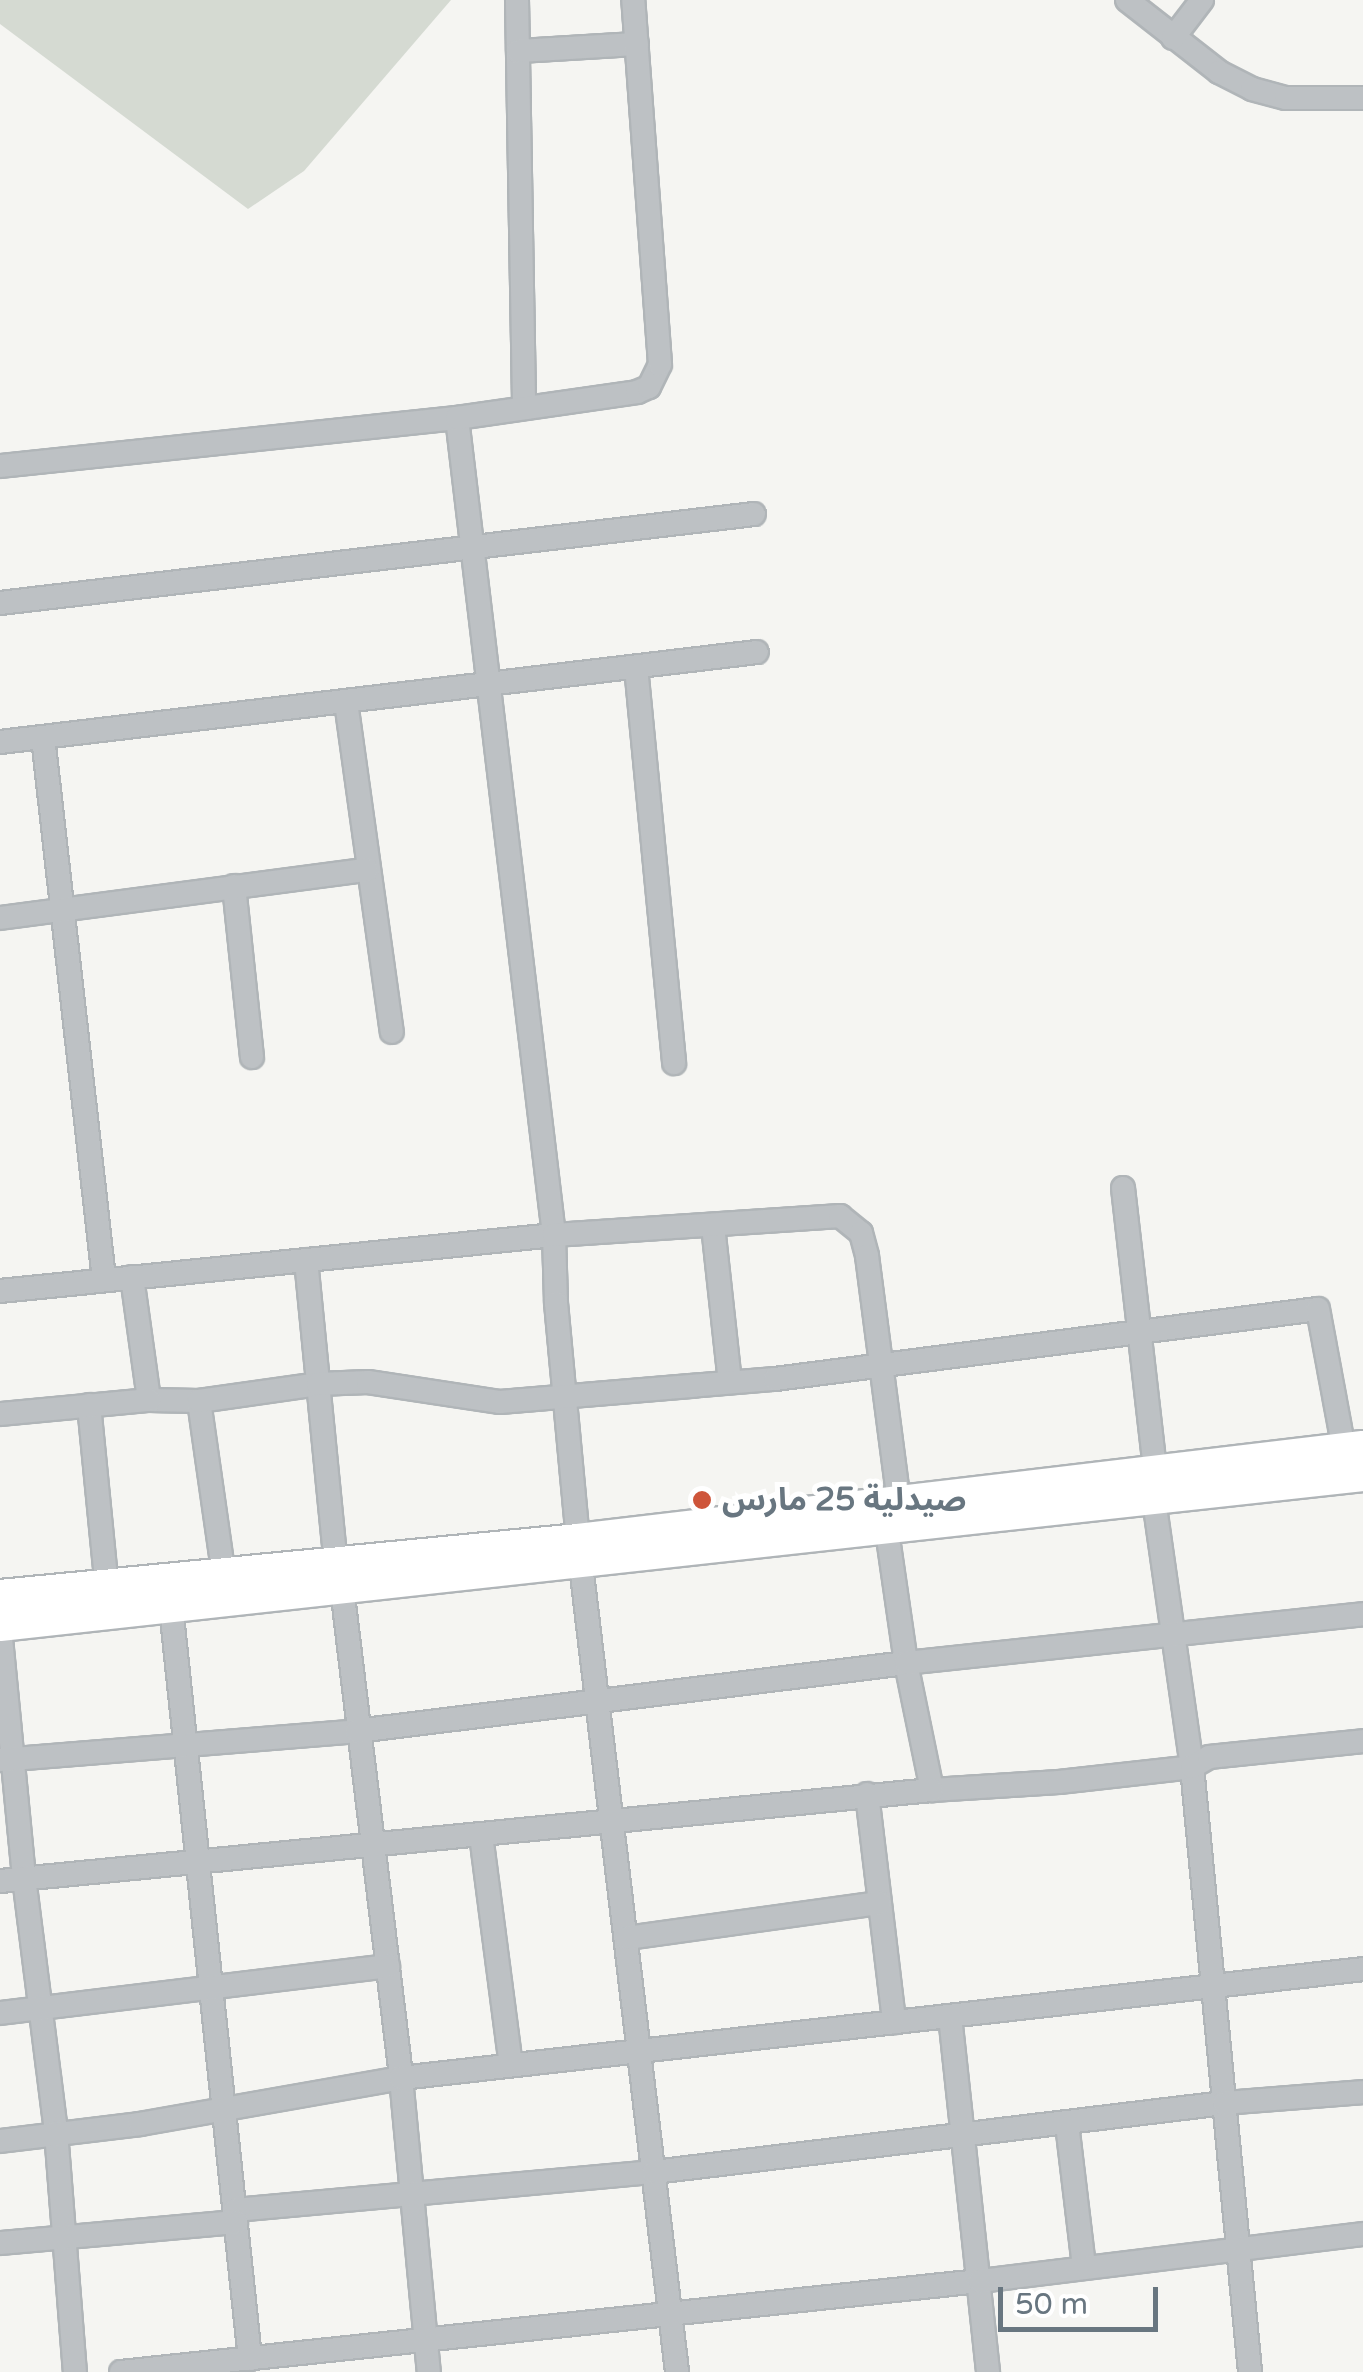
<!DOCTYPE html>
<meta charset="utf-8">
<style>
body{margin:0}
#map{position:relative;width:1363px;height:2372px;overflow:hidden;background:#f5f5f2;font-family:"Varela Round","Noto Sans Arabic",sans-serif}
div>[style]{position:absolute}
.green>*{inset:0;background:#d5dad2}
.roads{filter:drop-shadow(2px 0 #b0b5b8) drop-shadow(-2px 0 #b0b5b8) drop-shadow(0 2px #b0b5b8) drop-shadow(0 -2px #b0b5b8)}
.street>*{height:22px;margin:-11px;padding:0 11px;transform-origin:11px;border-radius:11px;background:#bdc1c4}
.secondary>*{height:32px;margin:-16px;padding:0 16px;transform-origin:16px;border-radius:16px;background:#fff}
.dots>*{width:28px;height:28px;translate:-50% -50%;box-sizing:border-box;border:5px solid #fff;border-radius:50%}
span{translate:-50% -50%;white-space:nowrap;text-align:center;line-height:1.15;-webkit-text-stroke:10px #fff;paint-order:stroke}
.poi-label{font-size:32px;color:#687680;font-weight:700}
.left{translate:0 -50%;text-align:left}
.scale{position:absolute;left:998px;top:2287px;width:160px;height:45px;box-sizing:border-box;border:5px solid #687680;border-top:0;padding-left:12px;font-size:30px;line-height:35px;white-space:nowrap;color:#687680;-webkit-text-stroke:8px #fff;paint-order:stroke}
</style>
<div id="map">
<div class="green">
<div style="clip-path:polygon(0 0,451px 0,304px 171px,248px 209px,0 24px)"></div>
</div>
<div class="roads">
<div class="street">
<div style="left:517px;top:0;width:408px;rotate:89deg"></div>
<div style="left:1127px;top:0;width:117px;rotate:38deg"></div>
<div style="left:1219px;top:72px;width:37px;rotate:27deg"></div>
<div style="left:1252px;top:89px;width:35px;rotate:15deg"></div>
<div style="left:1286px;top:98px;width:77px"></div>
<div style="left:1173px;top:38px;width:48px;rotate:-52.7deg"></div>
<div style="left:518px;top:51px;width:119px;rotate:-3.4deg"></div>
<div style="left:457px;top:418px;width:823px;rotate:83.23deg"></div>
<div style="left:554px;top:1235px;width:68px;rotate:88.3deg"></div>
<div style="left:556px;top:1303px;width:238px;rotate:84.7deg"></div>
<div style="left:578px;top:1540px;width:838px;rotate:83.21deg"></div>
<div style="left:0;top:466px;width:460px;rotate:-6deg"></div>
<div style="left:457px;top:418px;width:182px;rotate:-8.2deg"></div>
<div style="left:637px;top:392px;width:13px;rotate:-23deg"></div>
<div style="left:649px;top:387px;width:25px;rotate:-64deg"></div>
<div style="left:660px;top:364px;width:365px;rotate:-94.2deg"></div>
<div style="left:0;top:603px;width:759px;rotate:-6.73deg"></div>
<div style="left:636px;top:667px;width:398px;rotate:84.5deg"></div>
<div style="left:346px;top:702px;width:333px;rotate:82.1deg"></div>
<div style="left:43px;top:737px;width:545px;rotate:83.58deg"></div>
<div style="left:0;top:742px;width:762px;rotate:-6.78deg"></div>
<div style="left:234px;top:886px;width:172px;rotate:84deg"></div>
<div style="left:0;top:918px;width:370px;rotate:-7.5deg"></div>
<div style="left:1123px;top:1188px;width:284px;rotate:83.5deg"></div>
<div style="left:1155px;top:1470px;width:30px;rotate:92deg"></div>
<div style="left:1154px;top:1500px;width:270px;rotate:81.9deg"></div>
<div style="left:1192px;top:1767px;width:608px;rotate:84.52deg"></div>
<div style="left:713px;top:1226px;width:157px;rotate:83.8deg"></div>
<div style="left:306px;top:1260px;width:306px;rotate:84.4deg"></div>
<div style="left:132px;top:1277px;width:124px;rotate:82.1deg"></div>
<div style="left:149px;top:1400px;width:50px;rotate:1.1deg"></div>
<div style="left:199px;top:1401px;width:177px;rotate:81.9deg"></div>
<div style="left:0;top:1291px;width:557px;rotate:-5.77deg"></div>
<div style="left:554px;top:1235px;width:287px;rotate:-3.8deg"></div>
<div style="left:840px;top:1216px;width:27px;rotate:39deg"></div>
<div style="left:861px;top:1233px;width:24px;rotate:75deg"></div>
<div style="left:867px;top:1256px;width:248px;rotate:82.6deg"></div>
<div style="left:199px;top:1401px;width:120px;rotate:-8.1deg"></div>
<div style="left:318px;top:1384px;width:50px;rotate:-2.3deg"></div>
<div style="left:368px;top:1382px;width:134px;rotate:8.6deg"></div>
<div style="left:500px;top:1402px;width:276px;rotate:-4.8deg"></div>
<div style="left:775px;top:1379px;width:547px;rotate:-7.35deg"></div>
<div style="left:1318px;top:1309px;width:142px;rotate:79.5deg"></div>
<div style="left:89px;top:1405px;width:184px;rotate:84.4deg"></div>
<div style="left:0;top:1414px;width:150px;rotate:-5.4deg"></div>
<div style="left:885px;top:1517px;width:148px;rotate:81.8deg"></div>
<div style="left:906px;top:1663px;width:130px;rotate:78.4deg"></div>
<div style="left:932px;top:1790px;width:127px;rotate:-3.6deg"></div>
<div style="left:1059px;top:1782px;width:134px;rotate:-6.4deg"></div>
<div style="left:1192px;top:1767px;width:20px;rotate:-30deg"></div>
<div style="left:1209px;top:1757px;width:155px;rotate:-5.9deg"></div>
<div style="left:342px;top:1588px;width:494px;rotate:83.1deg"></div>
<div style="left:401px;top:2078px;width:295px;rotate:84.6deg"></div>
<div style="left:171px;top:1607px;width:756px;rotate:84deg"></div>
<div style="left:0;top:1628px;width:251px;rotate:84.5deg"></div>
<div style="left:24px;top:1878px;width:256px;rotate:82.8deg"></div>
<div style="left:56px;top:2132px;width:241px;rotate:85.5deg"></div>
<div style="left:0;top:1760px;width:358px;rotate:-4.6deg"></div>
<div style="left:357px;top:1731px;width:553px;rotate:-7.06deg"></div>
<div style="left:906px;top:1663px;width:460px;rotate:-6.1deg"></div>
<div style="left:867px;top:1794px;width:230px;rotate:83.2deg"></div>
<div style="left:481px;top:1835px;width:232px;rotate:82.6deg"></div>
<div style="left:0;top:1881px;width:936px;rotate:-5.58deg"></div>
<div style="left:627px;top:1938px;width:255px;rotate:-7.9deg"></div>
<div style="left:0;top:2013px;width:391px;rotate:-6.9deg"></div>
<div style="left:950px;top:2016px;width:358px;rotate:83.9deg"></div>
<div style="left:1067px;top:2124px;width:144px;rotate:83.2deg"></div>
<div style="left:0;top:2141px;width:141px;rotate:-6.9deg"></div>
<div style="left:140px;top:2124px;width:265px;rotate:-10deg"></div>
<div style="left:401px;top:2078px;width:968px;rotate:-6.46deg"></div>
<div style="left:235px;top:2210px;width:421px;rotate:-5.2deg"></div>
<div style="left:654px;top:2172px;width:574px;rotate:-6.9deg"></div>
<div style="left:1224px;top:2103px;width:139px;rotate:-4.5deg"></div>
<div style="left:0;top:2243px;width:237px;rotate:-5.1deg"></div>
<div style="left:121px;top:2372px;width:864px;rotate:-6.05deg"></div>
<div style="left:980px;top:2281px;width:386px;rotate:-7deg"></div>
</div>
<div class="secondary">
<div style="left:0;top:1596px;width:581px;rotate:-5.53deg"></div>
<div style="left:578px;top:1540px;width:790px;rotate:-6.76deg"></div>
<div style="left:0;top:1625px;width:1371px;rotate:-6.28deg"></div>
</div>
</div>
<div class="dots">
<div style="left:702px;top:1500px;background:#ce553a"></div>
</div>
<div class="poi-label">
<span class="left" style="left:722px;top:1500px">صيدلية 25 مارس</span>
</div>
<div class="scale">50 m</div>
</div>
